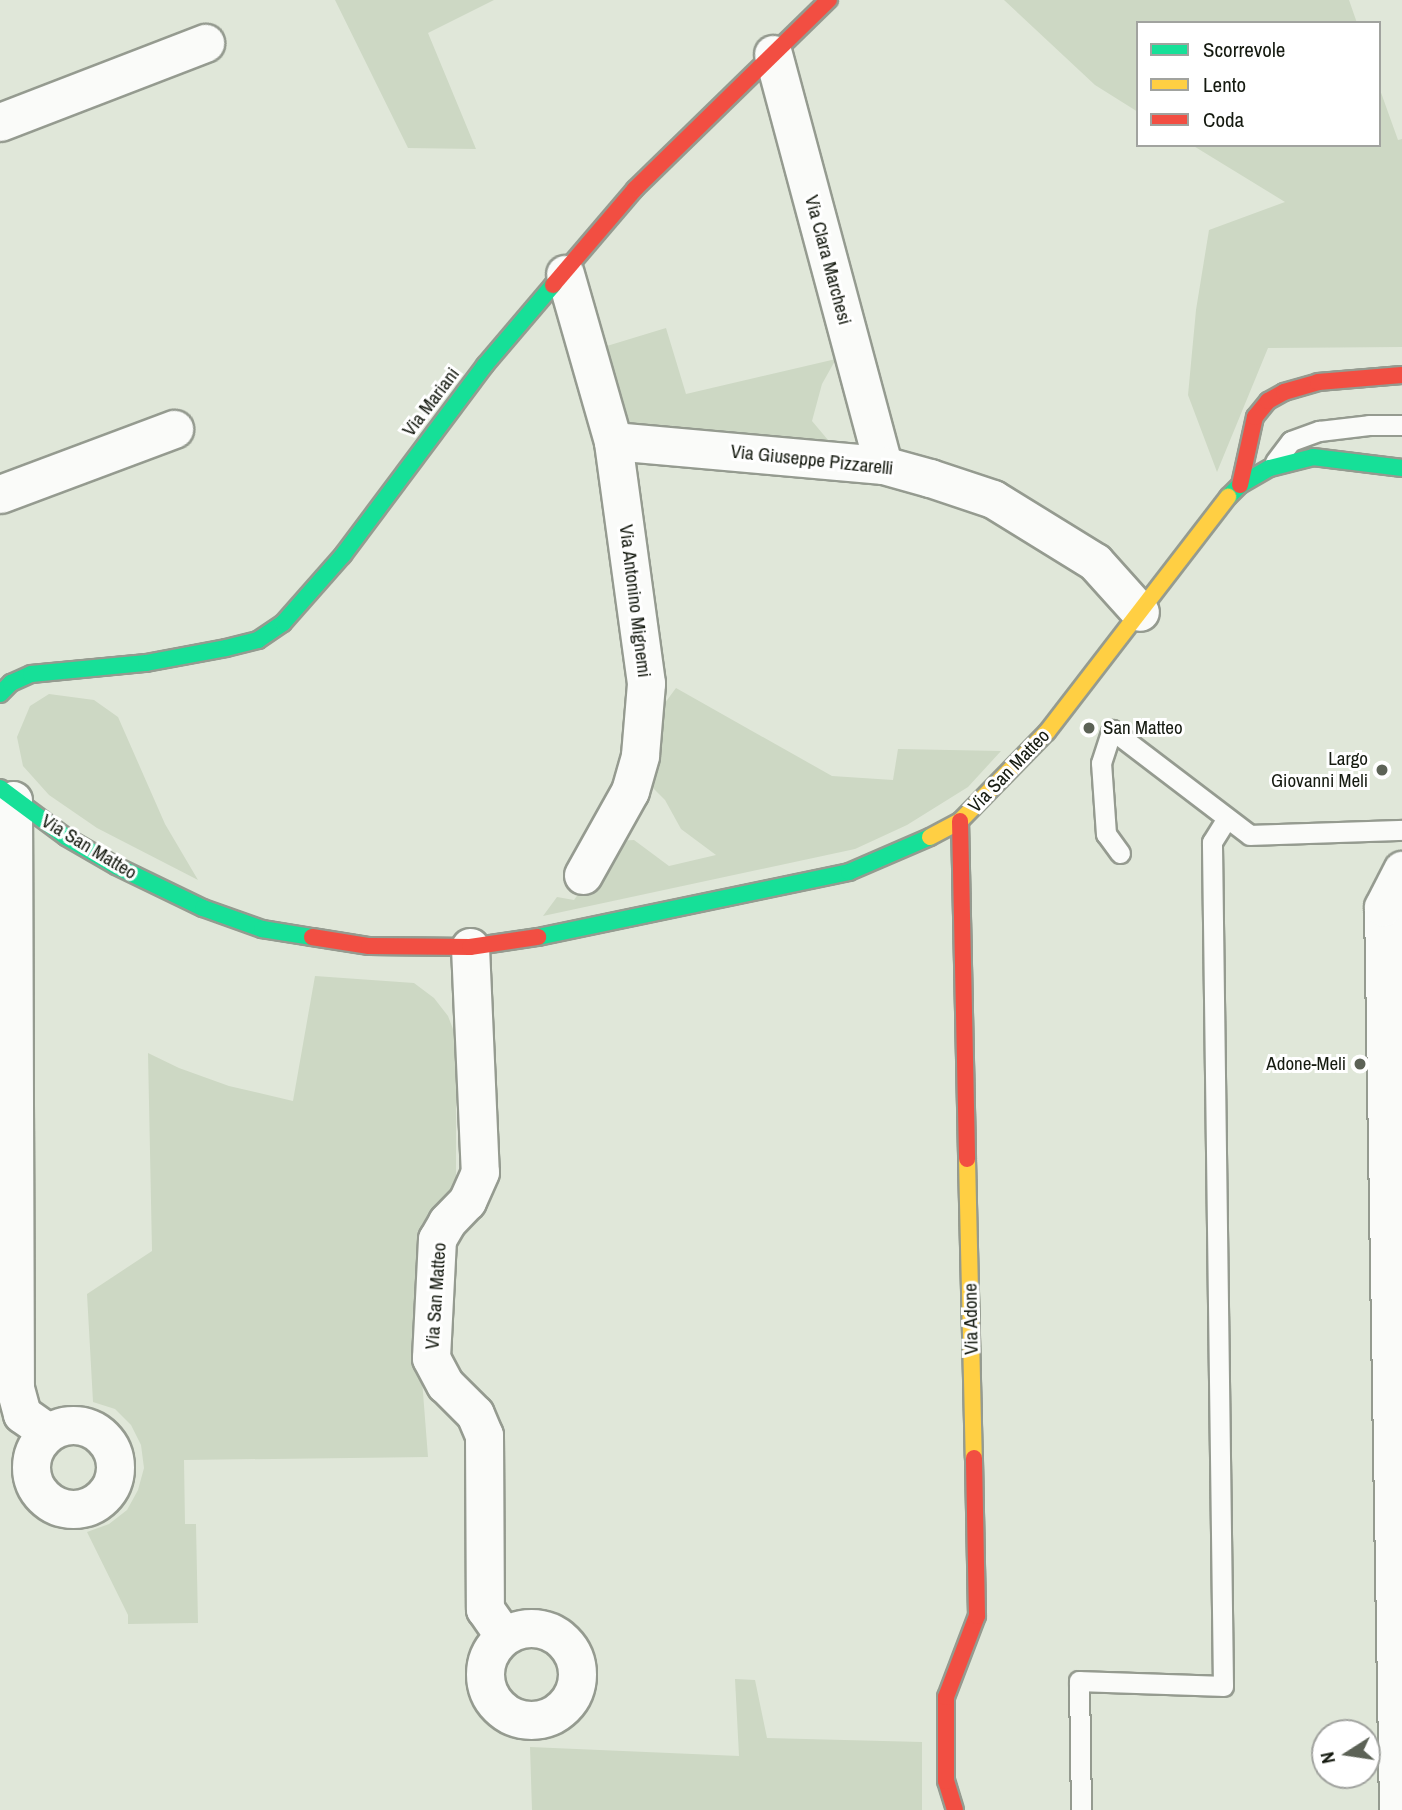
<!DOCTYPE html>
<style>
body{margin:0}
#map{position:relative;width:1402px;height:1810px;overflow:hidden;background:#e0e7d9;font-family:"Archivo Narrow",sans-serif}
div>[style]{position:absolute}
.green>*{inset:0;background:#cdd8c4}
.roads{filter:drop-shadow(2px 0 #959b90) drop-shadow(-2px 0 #959b90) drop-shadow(0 2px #959b90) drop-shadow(0 -2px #959b90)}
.lane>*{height:19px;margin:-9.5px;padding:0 9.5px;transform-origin:9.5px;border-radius:9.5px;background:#fafbf9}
.street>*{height:37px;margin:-18.5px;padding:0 18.5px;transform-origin:18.5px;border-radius:18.5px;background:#fafbf9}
.street>.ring{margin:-18.5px;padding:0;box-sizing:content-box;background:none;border:37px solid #fafbf9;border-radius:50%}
.fast>*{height:16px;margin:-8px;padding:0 8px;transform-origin:8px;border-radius:8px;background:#16e098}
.slow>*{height:16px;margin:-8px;padding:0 8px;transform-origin:8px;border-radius:8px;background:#ffcf43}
.jam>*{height:16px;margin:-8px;padding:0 8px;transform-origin:8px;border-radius:8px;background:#f24e42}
.dots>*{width:19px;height:19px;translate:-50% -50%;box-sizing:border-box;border:4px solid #fff;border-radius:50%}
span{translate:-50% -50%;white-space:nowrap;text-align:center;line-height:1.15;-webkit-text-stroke:6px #fff;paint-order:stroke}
.street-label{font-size:19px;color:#151a10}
.poi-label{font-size:19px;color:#151a10}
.left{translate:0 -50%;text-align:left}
.right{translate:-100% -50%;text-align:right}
.legend{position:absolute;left:1136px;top:21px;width:245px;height:126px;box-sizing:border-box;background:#fff;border:2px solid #a1a39f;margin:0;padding:9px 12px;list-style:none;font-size:21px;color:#151a10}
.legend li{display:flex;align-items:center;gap:14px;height:35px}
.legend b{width:35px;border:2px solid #a1a39f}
.north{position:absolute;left:1311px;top:1719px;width:70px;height:70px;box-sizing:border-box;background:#fff;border:2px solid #a1a39f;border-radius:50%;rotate:258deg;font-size:19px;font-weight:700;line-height:28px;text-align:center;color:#151a10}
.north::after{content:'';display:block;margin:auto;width:24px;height:32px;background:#5c6256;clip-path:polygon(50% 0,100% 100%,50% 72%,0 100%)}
</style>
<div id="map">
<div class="green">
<div style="clip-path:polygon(335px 0,494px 0,428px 33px,476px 149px,408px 148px)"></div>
<div style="clip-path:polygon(1004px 0,1349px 0,1357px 23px,1138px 23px,1138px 112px,1095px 85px)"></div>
<div style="clip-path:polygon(1379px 87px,1398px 140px,1402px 139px,1402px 347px,1268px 348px,1217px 472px,1188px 395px,1196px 310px,1209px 230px,1285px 202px,1192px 145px,1379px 145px)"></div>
<div style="clip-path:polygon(666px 328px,686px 394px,836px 359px,822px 384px,812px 421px,828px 440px,827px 448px,643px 432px,622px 422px,597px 349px)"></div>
<div style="clip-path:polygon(676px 688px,832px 776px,893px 780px,898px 749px,1001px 751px,968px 787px,907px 825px,855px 849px,543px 916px,557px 897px,574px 900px,616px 841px,634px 840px,669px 866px,716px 855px,681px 829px,665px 800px,651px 786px,651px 751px,656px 715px)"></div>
<div style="clip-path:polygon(49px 694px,94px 700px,118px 717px,165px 824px,198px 880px,97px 828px,49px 795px,23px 766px,17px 737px,30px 706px)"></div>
<div style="clip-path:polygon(315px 976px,414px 983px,434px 998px,448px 1016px,456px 1037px,456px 1192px,418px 1232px,417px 1315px,428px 1457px,184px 1460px,185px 1524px,196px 1524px,198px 1623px,128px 1624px,128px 1615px,87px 1532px,109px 1524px,127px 1510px,138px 1490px,144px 1468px,141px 1445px,131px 1425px,115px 1409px,93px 1402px,87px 1294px,152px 1251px,148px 1053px,179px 1068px,229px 1086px,293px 1101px)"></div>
<div style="clip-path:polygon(735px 1679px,755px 1680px,767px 1738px,922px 1742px,922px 1810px,532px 1810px,530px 1747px,739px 1756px)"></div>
</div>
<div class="roads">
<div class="lane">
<div style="left:1275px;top:462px;width:26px;rotate:-53deg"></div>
<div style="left:1291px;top:441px;width:30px;rotate:-20deg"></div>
<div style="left:1319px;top:431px;width:50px;rotate:-6.8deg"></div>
<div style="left:1369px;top:425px;width:33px"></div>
<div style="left:1120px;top:853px;width:24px;rotate:-126deg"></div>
<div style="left:1106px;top:834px;width:71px;rotate:-94deg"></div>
<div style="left:1101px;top:763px;width:35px;rotate:-72deg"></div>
<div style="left:1112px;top:730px;width:173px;rotate:37.3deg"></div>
<div style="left:1250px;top:835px;width:152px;rotate:-1.9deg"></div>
<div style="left:1081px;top:1810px;width:129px;rotate:-90.9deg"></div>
<div style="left:1079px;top:1681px;width:144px;rotate:2deg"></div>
<div style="left:1223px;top:1686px;width:844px;rotate:-90.75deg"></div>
<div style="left:1212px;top:842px;width:28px;rotate:-58deg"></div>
</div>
<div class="street">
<div style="left:773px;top:54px;width:425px;rotate:75deg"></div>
<div style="left:0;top:122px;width:220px;rotate:-21.1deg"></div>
<div style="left:565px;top:274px;width:174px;rotate:74deg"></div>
<div style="left:613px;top:441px;width:271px;rotate:5.1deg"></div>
<div style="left:883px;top:465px;width:49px;rotate:15.5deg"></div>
<div style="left:930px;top:478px;width:66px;rotate:18.4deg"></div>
<div style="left:993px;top:499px;width:120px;rotate:31.7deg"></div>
<div style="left:1095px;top:562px;width:67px;rotate:48deg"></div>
<div style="left:0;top:494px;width:186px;rotate:-20.5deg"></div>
<div style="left:13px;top:800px;width:588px;rotate:89.81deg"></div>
<div style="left:15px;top:1388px;width:27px;rotate:75deg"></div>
<div style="left:22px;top:1414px;width:32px;rotate:35deg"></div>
<div style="left:583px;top:875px;width:96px;rotate:-60.8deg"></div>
<div style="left:630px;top:791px;width:37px;rotate:-74deg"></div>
<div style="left:640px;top:755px;width:72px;rotate:-85.2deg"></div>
<div style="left:646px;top:683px;width:244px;rotate:-97.8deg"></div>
<div style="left:470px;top:947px;width:225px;rotate:87.5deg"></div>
<div style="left:480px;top:1172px;width:32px;rotate:114deg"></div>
<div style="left:467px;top:1201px;width:29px;rotate:134deg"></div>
<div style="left:447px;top:1222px;width:20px;rotate:120deg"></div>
<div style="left:437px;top:1239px;width:119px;rotate:92.9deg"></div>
<div style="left:431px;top:1358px;width:30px;rotate:62deg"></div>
<div style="left:445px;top:1384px;width:42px;rotate:45deg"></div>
<div style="left:475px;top:1414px;width:23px;rotate:67deg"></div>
<div style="left:484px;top:1435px;width:174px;rotate:89.7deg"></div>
<div style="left:485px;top:1609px;width:33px;rotate:55deg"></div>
<div class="ring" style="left:31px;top:1425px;width:47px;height:47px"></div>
<div class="ring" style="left:485px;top:1628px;width:55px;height:55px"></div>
<div style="left:1398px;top:1810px;width:903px;rotate:-90.95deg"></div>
<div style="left:1383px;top:907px;width:42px;rotate:-62.8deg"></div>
</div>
<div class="fast">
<div style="left:1228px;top:497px;width:17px;rotate:-45deg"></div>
<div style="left:1240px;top:485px;width:34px;rotate:-30deg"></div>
<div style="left:1270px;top:468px;width:44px;rotate:-14.3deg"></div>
<div style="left:1313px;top:457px;width:90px;rotate:7deg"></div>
<div style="left:0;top:694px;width:16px;rotate:-45deg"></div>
<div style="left:11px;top:683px;width:22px;rotate:-24deg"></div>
<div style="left:31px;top:674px;width:116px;rotate:-5.5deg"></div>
<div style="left:146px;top:663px;width:81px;rotate:-10.6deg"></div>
<div style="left:226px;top:648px;width:33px;rotate:-14deg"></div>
<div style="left:258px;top:640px;width:30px;rotate:-34deg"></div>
<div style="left:283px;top:623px;width:91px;rotate:-48.6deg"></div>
<div style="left:343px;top:555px;width:237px;rotate:-53.2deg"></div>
<div style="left:485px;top:365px;width:105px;rotate:-49.6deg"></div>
<div style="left:0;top:788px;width:82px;rotate:36.6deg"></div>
<div style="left:66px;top:837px;width:58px;rotate:30.1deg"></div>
<div style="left:116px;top:866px;width:97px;rotate:25.8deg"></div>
<div style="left:203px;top:908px;width:63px;rotate:19.6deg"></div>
<div style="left:262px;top:929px;width:51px;rotate:9.1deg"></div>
<div style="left:538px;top:937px;width:318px;rotate:-11.8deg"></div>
<div style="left:849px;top:872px;width:88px;rotate:-23.4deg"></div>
</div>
<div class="slow">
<div style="left:930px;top:837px;width:34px;rotate:-28deg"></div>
<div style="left:960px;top:821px;width:124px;rotate:-45.7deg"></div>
<div style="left:1047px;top:732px;width:297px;rotate:-52.4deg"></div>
<div style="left:967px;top:1159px;width:299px;rotate:88.7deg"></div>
</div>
<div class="jam">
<div style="left:553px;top:285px;width:126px;rotate:-49.5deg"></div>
<div style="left:635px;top:189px;width:271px;rotate:-44.3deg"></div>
<div style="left:1240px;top:485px;width:70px;rotate:-77.6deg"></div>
<div style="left:1255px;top:417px;width:21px;rotate:-51deg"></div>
<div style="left:1268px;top:401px;width:18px;rotate:-29deg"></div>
<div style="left:1284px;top:392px;width:35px;rotate:-16deg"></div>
<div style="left:1318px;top:382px;width:84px;rotate:-4.8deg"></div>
<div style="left:960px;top:821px;width:338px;rotate:88.8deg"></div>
<div style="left:312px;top:937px;width:58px;rotate:9deg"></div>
<div style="left:369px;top:946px;width:101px;rotate:0.6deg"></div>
<div style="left:470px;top:947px;width:69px;rotate:-8.4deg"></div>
<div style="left:955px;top:1810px;width:30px;rotate:-107deg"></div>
<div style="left:946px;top:1781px;width:84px;rotate:-90deg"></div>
<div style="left:946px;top:1697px;width:87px;rotate:-69.1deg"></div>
<div style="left:977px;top:1616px;width:158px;rotate:-91.1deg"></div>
</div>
</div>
<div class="dots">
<div style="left:1089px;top:728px;background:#5c6256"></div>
<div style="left:1382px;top:770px;background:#5c6256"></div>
<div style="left:1360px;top:1064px;background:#5c6256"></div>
</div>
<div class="street-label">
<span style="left:828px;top:260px;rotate:75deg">Via Clara Marchesi</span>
<span style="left:431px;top:402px;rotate:-53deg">Via Mariani</span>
<span style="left:812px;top:460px;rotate:6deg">Via Giuseppe Pizzarelli</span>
<span style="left:635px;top:601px;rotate:83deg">Via Antonino Mignemi</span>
<span style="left:1009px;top:771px;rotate:-46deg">Via San Matteo</span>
<span style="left:89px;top:847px;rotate:31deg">Via San Matteo</span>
<span style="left:436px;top:1296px;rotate:-86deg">Via San Matteo</span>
<span style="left:971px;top:1319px;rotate:-91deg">Via Adone</span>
</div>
<div class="poi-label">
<span class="left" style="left:1103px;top:728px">San Matteo</span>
<span class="right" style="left:1368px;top:770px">Largo<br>Giovanni Meli</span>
<span class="right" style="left:1346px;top:1064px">Adone-Meli</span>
</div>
<ul class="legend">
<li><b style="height:9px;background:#16e098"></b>Scorrevole</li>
<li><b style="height:9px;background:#ffcf43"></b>Lento</li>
<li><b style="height:9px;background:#f24e42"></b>Coda</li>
</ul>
<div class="north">N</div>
</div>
